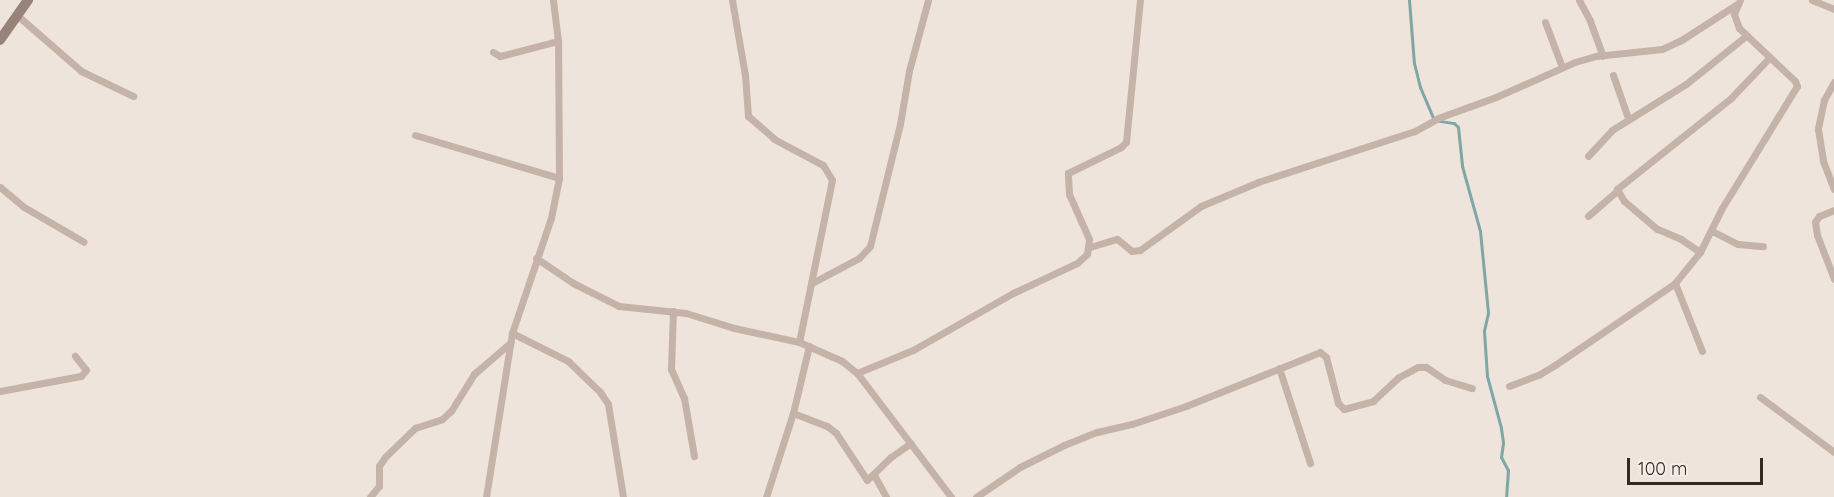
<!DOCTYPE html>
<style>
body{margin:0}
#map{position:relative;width:1834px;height:497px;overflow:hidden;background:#eee4dc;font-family:Quicksand,sans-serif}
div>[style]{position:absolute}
.stream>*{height:3px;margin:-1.5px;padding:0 1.5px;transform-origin:1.5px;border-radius:1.5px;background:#7ea7a5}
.street>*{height:7px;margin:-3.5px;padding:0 3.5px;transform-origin:3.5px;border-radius:3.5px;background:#c5b3a9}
.secondary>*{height:10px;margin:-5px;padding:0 5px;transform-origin:5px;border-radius:5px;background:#98837b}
span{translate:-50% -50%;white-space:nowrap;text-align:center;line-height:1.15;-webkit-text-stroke:5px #f7eee7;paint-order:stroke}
.scale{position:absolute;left:1627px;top:458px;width:136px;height:27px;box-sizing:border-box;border:3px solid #332a28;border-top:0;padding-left:8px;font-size:18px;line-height:21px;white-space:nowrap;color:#332a28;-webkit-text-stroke:4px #f7eee7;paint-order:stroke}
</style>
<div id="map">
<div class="stream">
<div style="left:1409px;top:0;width:63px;rotate:85.5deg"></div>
<div style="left:1414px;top:63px;width:25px;rotate:76deg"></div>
<div style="left:1420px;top:87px;width:36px;rotate:67deg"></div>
<div style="left:1434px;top:120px;width:20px;rotate:9deg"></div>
<div style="left:1454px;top:123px;width:6px;rotate:45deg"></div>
<div style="left:1458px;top:127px;width:39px;rotate:84deg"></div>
<div style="left:1462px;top:166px;width:67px;rotate:74.5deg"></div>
<div style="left:1480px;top:231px;width:82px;rotate:84.4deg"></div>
<div style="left:1488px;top:313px;width:18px;rotate:103deg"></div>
<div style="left:1484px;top:331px;width:45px;rotate:86.2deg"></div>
<div style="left:1487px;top:376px;width:54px;rotate:74.9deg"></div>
<div style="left:1501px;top:428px;width:15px;rotate:82deg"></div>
<div style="left:1503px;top:443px;width:14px;rotate:98deg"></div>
<div style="left:1501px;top:457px;width:15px;rotate:62deg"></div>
<div style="left:1508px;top:470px;width:27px;rotate:94deg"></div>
</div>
<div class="street">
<div style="left:732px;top:0;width:76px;rotate:80.2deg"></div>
<div style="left:745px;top:75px;width:41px;rotate:85.8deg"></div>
<div style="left:748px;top:116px;width:35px;rotate:41deg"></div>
<div style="left:774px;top:139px;width:55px;rotate:28deg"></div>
<div style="left:823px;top:165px;width:17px;rotate:59deg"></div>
<div style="left:832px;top:180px;width:165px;rotate:101.5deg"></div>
<div style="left:1579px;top:0;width:24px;rotate:62deg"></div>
<div style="left:1590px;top:21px;width:37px;rotate:70deg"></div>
<div style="left:1812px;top:0;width:24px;rotate:22deg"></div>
<div style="left:18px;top:16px;width:84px;rotate:41.1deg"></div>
<div style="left:81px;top:71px;width:58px;rotate:25.7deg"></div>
<div style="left:1545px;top:22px;width:48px;rotate:69.3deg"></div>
<div style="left:493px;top:52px;width:8px;rotate:30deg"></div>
<div style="left:500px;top:56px;width:60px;rotate:-14.5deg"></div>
<div style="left:1613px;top:75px;width:46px;rotate:70.8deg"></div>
<div style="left:1834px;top:82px;width:21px;rotate:119deg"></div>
<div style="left:1824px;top:100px;width:30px;rotate:102deg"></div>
<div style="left:1818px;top:129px;width:32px;rotate:81deg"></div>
<div style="left:1823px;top:161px;width:30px;rotate:69deg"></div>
<div style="left:415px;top:135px;width:150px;rotate:16.6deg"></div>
<div style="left:1588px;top:156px;width:35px;rotate:-47deg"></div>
<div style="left:1612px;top:130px;width:87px;rotate:-31.9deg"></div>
<div style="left:1686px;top:84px;width:77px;rotate:-38.7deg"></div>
<div style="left:0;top:187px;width:31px;rotate:40deg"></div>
<div style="left:24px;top:207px;width:69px;rotate:30.3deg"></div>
<div style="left:1834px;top:210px;width:16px;rotate:158deg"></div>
<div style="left:1819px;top:216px;width:7px;rotate:124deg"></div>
<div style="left:1815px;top:222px;width:13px;rotate:81deg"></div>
<div style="left:1817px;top:235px;width:47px;rotate:68.9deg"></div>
<div style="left:1588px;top:216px;width:38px;rotate:-41deg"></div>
<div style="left:1712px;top:231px;width:29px;rotate:27deg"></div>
<div style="left:1738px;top:244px;width:25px;rotate:5deg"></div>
<div style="left:1090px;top:247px;width:28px;rotate:-17deg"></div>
<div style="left:1117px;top:239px;width:19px;rotate:39deg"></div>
<div style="left:1132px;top:251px;width:8px;rotate:-7deg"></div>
<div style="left:1140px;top:250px;width:75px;rotate:-35.8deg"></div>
<div style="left:1201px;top:206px;width:62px;rotate:-22.8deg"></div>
<div style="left:1258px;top:182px;width:165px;rotate:-18deg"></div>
<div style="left:1415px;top:131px;width:26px;rotate:-29deg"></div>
<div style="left:1438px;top:118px;width:62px;rotate:-19.9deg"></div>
<div style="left:1496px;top:97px;width:86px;rotate:-23.9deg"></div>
<div style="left:1575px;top:62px;width:22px;rotate:-16deg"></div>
<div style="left:1596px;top:56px;width:66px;rotate:-6.1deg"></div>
<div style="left:1662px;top:49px;width:23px;rotate:-25deg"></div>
<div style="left:1683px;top:39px;width:64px;rotate:-32.9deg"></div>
<div style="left:1700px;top:252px;width:23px;rotate:-146deg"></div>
<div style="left:1681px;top:239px;width:26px;rotate:-157deg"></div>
<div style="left:1657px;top:229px;width:43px;rotate:-139.7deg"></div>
<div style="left:1624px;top:201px;width:14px;rotate:-120deg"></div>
<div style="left:1617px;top:189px;width:146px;rotate:-38.6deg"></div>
<div style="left:1731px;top:98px;width:55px;rotate:-46.5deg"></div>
<div style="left:536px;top:258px;width:45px;rotate:34deg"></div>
<div style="left:573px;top:283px;width:51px;rotate:26.6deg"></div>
<div style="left:619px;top:306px;width:67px;rotate:6deg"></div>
<div style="left:686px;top:313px;width:50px;rotate:17.4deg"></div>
<div style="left:734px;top:328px;width:66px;rotate:12.2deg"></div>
<div style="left:799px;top:342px;width:47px;rotate:23.8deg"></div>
<div style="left:842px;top:361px;width:19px;rotate:39deg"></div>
<div style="left:857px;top:373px;width:156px;rotate:52.8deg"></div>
<div style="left:812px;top:283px;width:53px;rotate:-28deg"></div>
<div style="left:859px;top:258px;width:16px;rotate:-47deg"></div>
<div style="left:870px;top:246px;width:126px;rotate:-76.2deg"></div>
<div style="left:900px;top:124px;width:54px;rotate:-80.4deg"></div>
<div style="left:909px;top:71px;width:73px;rotate:-75deg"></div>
<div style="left:673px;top:311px;width:58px;rotate:92deg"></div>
<div style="left:671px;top:369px;width:32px;rotate:66deg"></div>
<div style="left:684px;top:398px;width:59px;rotate:80.2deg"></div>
<div style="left:512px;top:333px;width:63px;rotate:26.6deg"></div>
<div style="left:568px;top:361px;width:45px;rotate:44.1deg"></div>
<div style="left:600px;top:392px;width:14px;rotate:56deg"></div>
<div style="left:608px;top:404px;width:94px;rotate:80.8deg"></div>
<div style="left:1702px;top:351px;width:73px;rotate:-111.7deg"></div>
<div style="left:1675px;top:283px;width:40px;rotate:-51deg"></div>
<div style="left:1700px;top:252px;width:49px;rotate:-63.4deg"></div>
<div style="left:1722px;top:208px;width:143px;rotate:-58.4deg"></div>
<div style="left:1797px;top:86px;width:5px;rotate:-112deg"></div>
<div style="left:1795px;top:81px;width:77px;rotate:-136.6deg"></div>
<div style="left:1739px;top:28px;width:15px;rotate:-110deg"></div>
<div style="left:1734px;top:14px;width:15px;rotate:-67deg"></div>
<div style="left:1279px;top:368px;width:100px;rotate:71.9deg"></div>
<div style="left:857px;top:373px;width:61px;rotate:-22.3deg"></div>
<div style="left:913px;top:350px;width:115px;rotate:-29.7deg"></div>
<div style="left:1013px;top:293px;width:71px;rotate:-25.1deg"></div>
<div style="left:1077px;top:263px;width:13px;rotate:-42deg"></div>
<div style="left:1087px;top:254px;width:15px;rotate:-82deg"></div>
<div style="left:1089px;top:239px;width:49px;rotate:-114deg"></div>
<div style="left:1069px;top:194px;width:21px;rotate:-93deg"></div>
<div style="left:1068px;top:173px;width:59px;rotate:-26.1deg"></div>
<div style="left:1121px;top:147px;width:7px;rotate:-45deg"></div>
<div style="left:1126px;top:142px;width:143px;rotate:-84.4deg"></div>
<div style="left:1509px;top:386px;width:33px;rotate:-21deg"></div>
<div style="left:1540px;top:374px;width:17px;rotate:-31deg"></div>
<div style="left:1555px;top:365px;width:145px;rotate:-34.3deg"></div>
<div style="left:0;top:391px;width:82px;rotate:-10.5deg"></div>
<div style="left:81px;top:376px;width:8px;rotate:-50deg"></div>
<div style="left:86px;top:370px;width:18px;rotate:-128deg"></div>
<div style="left:1760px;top:397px;width:92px;rotate:36.6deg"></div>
<div style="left:793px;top:413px;width:36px;rotate:21deg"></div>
<div style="left:827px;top:426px;width:11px;rotate:38deg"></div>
<div style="left:836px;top:433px;width:56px;rotate:56.6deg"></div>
<div style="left:867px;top:480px;width:33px;rotate:-44deg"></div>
<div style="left:891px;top:457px;width:24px;rotate:-35deg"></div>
<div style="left:874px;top:475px;width:25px;rotate:61deg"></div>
<div style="left:370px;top:497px;width:14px;rotate:-51deg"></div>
<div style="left:379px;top:486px;width:20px;rotate:-90deg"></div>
<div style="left:379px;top:466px;width:11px;rotate:-56deg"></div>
<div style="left:385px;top:457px;width:42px;rotate:-44deg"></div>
<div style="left:415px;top:428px;width:28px;rotate:-18deg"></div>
<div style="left:442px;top:419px;width:12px;rotate:-42deg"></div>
<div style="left:451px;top:411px;width:44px;rotate:-58.1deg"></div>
<div style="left:474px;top:374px;width:48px;rotate:-40.7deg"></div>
<div style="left:486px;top:497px;width:166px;rotate:-81deg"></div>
<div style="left:512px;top:333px;width:121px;rotate:-71.3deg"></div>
<div style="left:551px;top:218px;width:41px;rotate:-78.7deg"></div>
<div style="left:559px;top:178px;width:137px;rotate:-90.4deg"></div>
<div style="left:558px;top:41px;width:41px;rotate:-97deg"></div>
<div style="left:766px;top:497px;width:88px;rotate:-72.2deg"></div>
<div style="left:793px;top:413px;width:69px;rotate:-76.6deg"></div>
<div style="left:976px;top:497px;width:53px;rotate:-34.3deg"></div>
<div style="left:1020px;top:467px;width:49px;rotate:-26.6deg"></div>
<div style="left:1064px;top:445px;width:35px;rotate:-22deg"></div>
<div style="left:1097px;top:432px;width:36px;rotate:-13deg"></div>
<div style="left:1132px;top:424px;width:57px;rotate:-18.4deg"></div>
<div style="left:1186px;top:406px;width:144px;rotate:-21.9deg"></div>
<div style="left:1320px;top:352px;width:8px;rotate:40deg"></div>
<div style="left:1326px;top:357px;width:48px;rotate:75.4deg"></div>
<div style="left:1338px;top:403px;width:8px;rotate:45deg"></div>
<div style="left:1344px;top:409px;width:30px;rotate:-15deg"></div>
<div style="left:1373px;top:401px;width:35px;rotate:-43deg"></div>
<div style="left:1399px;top:377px;width:21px;rotate:-28deg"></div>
<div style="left:1418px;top:367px;width:8px"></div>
<div style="left:1426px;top:367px;width:23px;rotate:34deg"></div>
<div style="left:1445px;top:380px;width:28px;rotate:17deg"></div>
</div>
<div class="secondary">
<div style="left:0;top:40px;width:49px;rotate:-55deg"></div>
</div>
<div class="scale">100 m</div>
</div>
